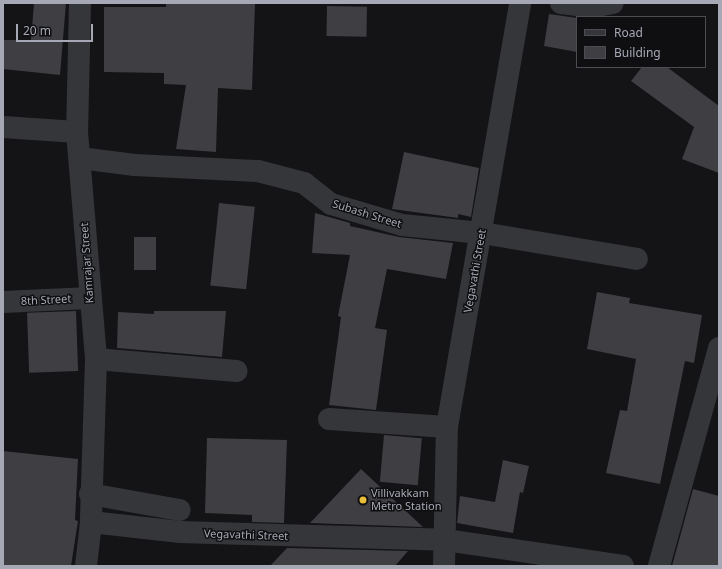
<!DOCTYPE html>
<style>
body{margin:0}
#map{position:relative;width:722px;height:569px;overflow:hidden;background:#141416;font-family:"Noto Sans",sans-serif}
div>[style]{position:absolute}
.building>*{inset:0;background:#3e3e43;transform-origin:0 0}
.street>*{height:22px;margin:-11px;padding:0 11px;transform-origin:11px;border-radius:11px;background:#35363a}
.dots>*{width:11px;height:11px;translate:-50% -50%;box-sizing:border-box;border:2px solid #0f0f11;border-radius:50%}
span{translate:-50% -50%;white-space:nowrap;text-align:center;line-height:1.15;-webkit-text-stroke:3px #0f0f11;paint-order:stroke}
.street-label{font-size:11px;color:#a6a9b5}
.poi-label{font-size:11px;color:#a6a9b5}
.left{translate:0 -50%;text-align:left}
.frame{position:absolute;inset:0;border:4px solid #a6a9b5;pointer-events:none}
.legend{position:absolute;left:576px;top:16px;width:130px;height:52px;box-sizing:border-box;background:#0f0f11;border:1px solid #4b4d53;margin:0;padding:5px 7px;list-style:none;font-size:12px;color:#a6a9b5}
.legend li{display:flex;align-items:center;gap:8px;height:20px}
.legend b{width:20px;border:1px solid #4b4d53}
.scale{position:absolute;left:16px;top:24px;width:77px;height:18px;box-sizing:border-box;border:2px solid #a6a9b5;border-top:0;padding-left:5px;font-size:12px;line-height:14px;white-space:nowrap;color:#a6a9b5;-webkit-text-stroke:3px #0f0f11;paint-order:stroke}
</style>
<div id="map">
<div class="building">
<div style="clip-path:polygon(34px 3px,66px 3px,60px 75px,3px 69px,3px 40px,31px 40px)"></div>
<div style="clip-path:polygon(166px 3px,255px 4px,252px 90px,218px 88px,216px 152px,176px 149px,186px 85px,164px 84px,164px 73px,104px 72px,104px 7px,166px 7px)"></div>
<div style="left:327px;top:6px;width:40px;height:30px;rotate:1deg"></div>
<div style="clip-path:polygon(549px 14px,577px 18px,577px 52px,544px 46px)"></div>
<div style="clip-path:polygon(642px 67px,667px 67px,719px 106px,719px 173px,682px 159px,694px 127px,631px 81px)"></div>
<div style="clip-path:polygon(404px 152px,479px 168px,471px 217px,458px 214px,458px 218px,392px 209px)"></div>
<div style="left:219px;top:203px;width:36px;height:83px;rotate:6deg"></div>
<div style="clip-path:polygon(315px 213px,350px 223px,350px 226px,399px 237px,453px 243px,446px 279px,387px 269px,375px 328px,387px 330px,376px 410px,329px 405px,341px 317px,338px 316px,350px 255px,312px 253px)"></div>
<div style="left:134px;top:237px;width:22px;height:33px"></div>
<div style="clip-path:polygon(597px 292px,630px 298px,629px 303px,702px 315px,694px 363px,685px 361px,660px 484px,606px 473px,620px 410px,627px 411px,636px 359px,587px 349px)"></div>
<div style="left:76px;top:311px;width:60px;height:49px;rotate:88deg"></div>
<div style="clip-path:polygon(154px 311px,226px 311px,222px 357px,117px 348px,118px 312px,154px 314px)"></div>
<div style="left:384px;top:435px;width:38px;height:47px;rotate:5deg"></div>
<div style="clip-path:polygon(207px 438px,287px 440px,284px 523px,252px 522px,252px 515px,205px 513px)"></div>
<div style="clip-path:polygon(3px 451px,78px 459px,75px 520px,78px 521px,71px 566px,3px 566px)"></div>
<div style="clip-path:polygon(503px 460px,529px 466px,523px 493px,520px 492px,513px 533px,457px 523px,460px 496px,495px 502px)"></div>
<div style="clip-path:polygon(361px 469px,395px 501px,423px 527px,310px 523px)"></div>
<div style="clip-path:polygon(693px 489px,719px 496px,719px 566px,672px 566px)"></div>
<div style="clip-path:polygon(287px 548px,408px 551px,395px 566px,270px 566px)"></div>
</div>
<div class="street">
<div style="left:80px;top:3px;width:129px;rotate:91.3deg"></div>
<div style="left:77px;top:132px;width:228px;rotate:85.2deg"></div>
<div style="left:96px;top:359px;width:163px;rotate:91.8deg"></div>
<div style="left:561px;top:3px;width:31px;rotate:7deg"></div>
<div style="left:592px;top:7px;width:21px;rotate:-11deg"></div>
<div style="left:3px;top:127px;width:74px;rotate:3.9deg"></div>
<div style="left:80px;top:158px;width:55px;rotate:7.3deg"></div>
<div style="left:135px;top:165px;width:123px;rotate:2.8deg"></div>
<div style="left:258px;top:171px;width:48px;rotate:14.6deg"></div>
<div style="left:304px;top:183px;width:34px;rotate:38deg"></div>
<div style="left:331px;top:204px;width:74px;rotate:16.5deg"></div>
<div style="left:402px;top:225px;width:80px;rotate:5.7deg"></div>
<div style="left:482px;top:233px;width:157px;rotate:9.5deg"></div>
<div style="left:3px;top:302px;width:87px;rotate:-2.6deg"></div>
<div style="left:96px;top:359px;width:141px;rotate:4.9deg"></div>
<div style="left:329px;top:419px;width:118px;rotate:3.9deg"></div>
<div style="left:90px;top:494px;width:91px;rotate:10.1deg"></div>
<div style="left:86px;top:566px;width:44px;rotate:-83.5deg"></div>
<div style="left:91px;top:522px;width:90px;rotate:6.4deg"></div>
<div style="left:180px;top:532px;width:265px;rotate:1.7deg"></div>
<div style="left:445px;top:540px;width:180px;rotate:8.3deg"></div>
<div style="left:444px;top:566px;width:139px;rotate:-88.8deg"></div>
<div style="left:447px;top:427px;width:430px;rotate:-80.2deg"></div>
<div style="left:659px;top:566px;width:226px;rotate:-74.6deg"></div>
</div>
<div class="dots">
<div style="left:363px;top:500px;background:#e9be39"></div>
</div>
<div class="street-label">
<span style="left:367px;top:214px;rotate:17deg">Subash Street</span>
<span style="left:87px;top:263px;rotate:-94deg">Kamrajar Street</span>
<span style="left:475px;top:271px;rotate:-80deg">Vegavathi Street</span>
<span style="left:46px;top:300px;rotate:-3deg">8th Street</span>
<span style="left:246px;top:535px;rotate:2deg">Vegavathi Street</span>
</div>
<div class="poi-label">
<span class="left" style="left:371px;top:500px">Villivakkam<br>Metro Station</span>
</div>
<div class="frame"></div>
<ul class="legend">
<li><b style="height:5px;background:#35363a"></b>Road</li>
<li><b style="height:11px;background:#3e3e43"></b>Building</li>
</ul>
<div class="scale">20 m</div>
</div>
